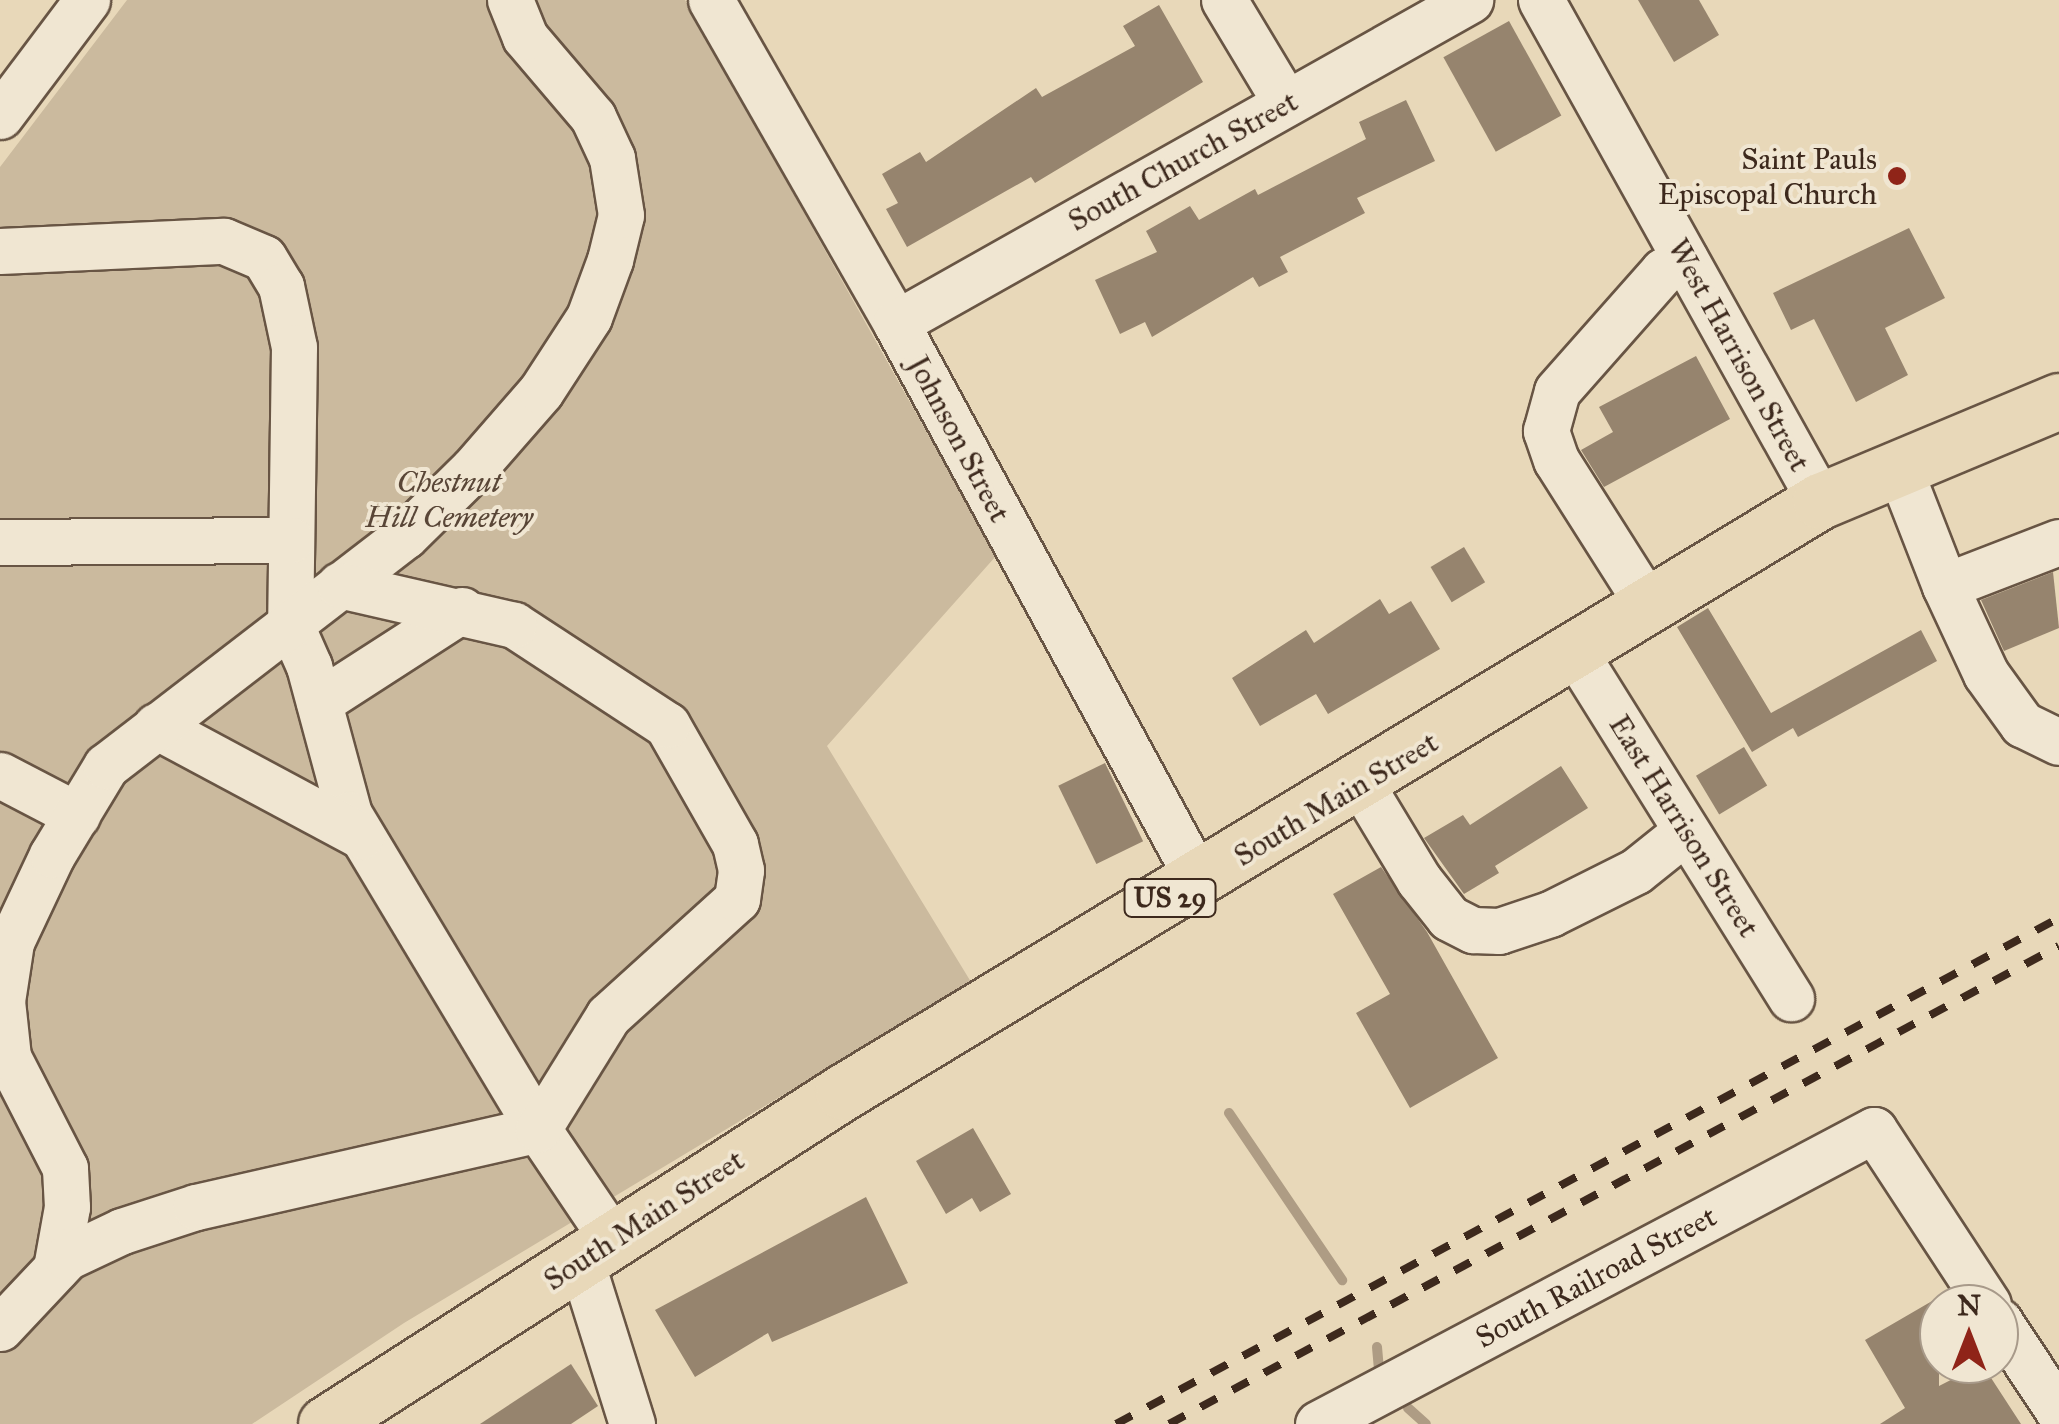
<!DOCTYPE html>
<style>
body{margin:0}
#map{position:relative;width:2059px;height:1424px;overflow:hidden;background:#e8d8b9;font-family:"IM FELL Great Primer",serif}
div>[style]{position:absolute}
.green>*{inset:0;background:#cbba9e}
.stream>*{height:10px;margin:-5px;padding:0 5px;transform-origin:5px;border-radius:5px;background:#ae9c84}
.building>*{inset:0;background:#96846e;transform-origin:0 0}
.roads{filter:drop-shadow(2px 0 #685544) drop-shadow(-2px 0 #685544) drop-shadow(0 2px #685544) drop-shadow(0 -2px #685544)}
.minor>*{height:45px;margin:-22.5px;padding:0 22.5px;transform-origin:22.5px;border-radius:22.5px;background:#f0e6d2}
.major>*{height:55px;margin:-27.5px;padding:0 27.5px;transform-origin:27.5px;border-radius:27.5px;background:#e8d8b9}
.rail>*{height:8px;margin-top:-4px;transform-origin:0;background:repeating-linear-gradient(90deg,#3d291d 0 18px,transparent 0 36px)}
.dots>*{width:28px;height:28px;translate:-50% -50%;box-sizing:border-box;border:5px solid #f0e6d2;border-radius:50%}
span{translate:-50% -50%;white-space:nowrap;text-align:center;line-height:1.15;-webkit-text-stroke:8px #f0e6d2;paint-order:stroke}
.shield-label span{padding:2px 8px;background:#f0e6d2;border:2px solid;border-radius:8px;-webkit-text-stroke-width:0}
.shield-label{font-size:28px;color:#3d291d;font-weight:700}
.poi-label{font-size:30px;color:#3d291d}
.right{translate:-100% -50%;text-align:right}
.street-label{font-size:30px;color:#3d291d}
.park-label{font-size:30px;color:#594637;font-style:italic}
.north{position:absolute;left:1919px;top:1284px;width:100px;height:100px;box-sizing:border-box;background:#f0e6d2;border:2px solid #a89a8a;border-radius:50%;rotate:0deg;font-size:28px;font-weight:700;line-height:40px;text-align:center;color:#3d291d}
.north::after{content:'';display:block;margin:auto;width:35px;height:45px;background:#8f2418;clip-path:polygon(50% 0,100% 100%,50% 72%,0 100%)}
</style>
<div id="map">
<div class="green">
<div style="clip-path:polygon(127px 0,685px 0,996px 556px,827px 746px,971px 982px,404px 1323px,252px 1424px,0 1424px,0 167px)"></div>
</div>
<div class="stream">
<div style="left:1229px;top:1113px;width:202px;rotate:55.9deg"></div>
<div style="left:1377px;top:1347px;width:24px;rotate:85deg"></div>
<div style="left:1408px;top:1408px;width:24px;rotate:42deg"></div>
</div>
<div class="building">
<div style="clip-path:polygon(1638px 0,1699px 0,1719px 35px,1674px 62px)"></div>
<div style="clip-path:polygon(1159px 5px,1203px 82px,1035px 183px,1031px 177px,907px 247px,886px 209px,898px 203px,882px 174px,920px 152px,926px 162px,1036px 88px,1042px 97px,1135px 46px,1123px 26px)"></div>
<div style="left:1509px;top:21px;width:108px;height:75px;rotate:61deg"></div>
<div style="clip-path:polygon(1406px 100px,1435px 161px,1357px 198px,1365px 213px,1280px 257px,1288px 272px,1259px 287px,1253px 277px,1152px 337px,1145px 322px,1120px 334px,1095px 280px,1157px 252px,1146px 231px,1190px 206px,1199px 220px,1255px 189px,1258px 195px,1366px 139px,1359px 122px)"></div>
<div style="clip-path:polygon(1909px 228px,1945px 298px,1885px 328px,1908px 375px,1856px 402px,1814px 319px,1791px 330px,1773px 293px)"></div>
<div style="clip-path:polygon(1696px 356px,1730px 419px,1604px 487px,1581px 450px,1613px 432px,1599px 407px)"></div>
<div style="left:1464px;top:547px;width:41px;height:39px;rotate:59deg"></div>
<div style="clip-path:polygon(2053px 572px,2059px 628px,2004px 651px,1981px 600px)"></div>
<div style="clip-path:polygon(1380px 599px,1389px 614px,1411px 601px,1440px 649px,1328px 714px,1316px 694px,1260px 726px,1232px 678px,1306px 630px,1314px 643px)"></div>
<div style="clip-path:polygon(1708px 608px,1771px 713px,1921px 630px,1937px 661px,1798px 737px,1793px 728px,1752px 752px,1677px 627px)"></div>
<div style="left:1744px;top:747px;width:45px;height:56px;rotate:59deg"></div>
<div style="left:1105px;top:763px;width:87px;height:52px;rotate:64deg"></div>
<div style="clip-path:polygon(1561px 766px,1588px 808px,1495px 866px,1499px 873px,1464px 894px,1424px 838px,1463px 815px,1470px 825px)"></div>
<div style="clip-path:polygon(1381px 867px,1427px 932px,1498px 1058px,1410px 1108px,1356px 1013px,1390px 994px,1333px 894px)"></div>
<div style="clip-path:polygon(973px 1128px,1011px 1194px,980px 1212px,972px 1198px,946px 1214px,916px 1161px)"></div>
<div style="clip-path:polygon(866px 1197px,908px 1283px,772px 1342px,768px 1333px,695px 1377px,655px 1310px)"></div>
<div style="clip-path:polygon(1939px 1297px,1939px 1386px,1982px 1364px,2021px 1424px,1880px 1424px,1905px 1408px,1865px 1340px)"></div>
<div style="clip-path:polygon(571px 1364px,598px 1406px,571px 1424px,480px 1424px)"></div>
</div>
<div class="roads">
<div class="minor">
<div style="left:711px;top:0;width:372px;rotate:60.2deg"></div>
<div style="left:896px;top:323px;width:635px;rotate:61.5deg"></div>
<div style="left:1224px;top:0;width:120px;rotate:59deg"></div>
<div style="left:1541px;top:0;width:573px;rotate:60.89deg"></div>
<div style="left:0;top:116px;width:145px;rotate:-53.1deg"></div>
<div style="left:0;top:251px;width:224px;rotate:-2.6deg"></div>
<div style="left:224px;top:241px;width:43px;rotate:23deg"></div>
<div style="left:264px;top:258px;width:33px;rotate:59deg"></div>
<div style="left:281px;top:286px;width:62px;rotate:78deg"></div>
<div style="left:294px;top:347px;width:276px;rotate:90.8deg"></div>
<div style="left:290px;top:623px;width:47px;rotate:66.2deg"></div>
<div style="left:309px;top:666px;width:153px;rotate:74.9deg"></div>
<div style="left:349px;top:814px;width:367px;rotate:59deg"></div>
<div style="left:538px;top:1129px;width:134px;rotate:56deg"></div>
<div style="left:896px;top:323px;width:659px;rotate:-29.37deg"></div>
<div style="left:1899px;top:468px;width:127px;rotate:68.7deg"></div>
<div style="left:1945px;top:586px;width:122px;rotate:-21.1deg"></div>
<div style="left:0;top:542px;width:291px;rotate:-0.4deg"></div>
<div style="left:1945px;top:586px;width:97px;rotate:65deg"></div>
<div style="left:1986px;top:674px;width:62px;rotate:54.2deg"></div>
<div style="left:2022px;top:724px;width:41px;rotate:25.9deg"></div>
<div style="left:1650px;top:608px;width:175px;rotate:-122.4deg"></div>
<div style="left:1556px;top:460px;width:31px;rotate:-109deg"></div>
<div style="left:1546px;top:431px;width:41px;rotate:-74.6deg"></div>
<div style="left:1557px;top:391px;width:160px;rotate:-48.5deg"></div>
<div style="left:1663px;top:271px;width:25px;rotate:-29deg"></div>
<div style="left:1576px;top:654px;width:406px;rotate:58deg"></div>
<div style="left:319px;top:702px;width:170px;rotate:-32.8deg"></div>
<div style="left:156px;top:726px;width:233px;rotate:28.2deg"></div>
<div style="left:0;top:775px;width:87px;rotate:27.5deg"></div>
<div style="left:1361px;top:784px;width:112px;rotate:58.9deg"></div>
<div style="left:1419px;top:880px;width:48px;rotate:51.7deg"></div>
<div style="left:1449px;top:918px;width:27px;rotate:27deg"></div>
<div style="left:1473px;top:930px;width:26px;rotate:2deg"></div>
<div style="left:1499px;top:931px;width:54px;rotate:-18.4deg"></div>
<div style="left:1550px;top:914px;width:96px;rotate:-26.6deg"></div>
<div style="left:1636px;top:871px;width:64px;rotate:-38.7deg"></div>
<div style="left:581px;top:1261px;width:171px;rotate:72.6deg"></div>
<div style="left:56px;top:1268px;width:62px;rotate:-79.8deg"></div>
<div style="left:67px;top:1207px;width:39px;rotate:-93deg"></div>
<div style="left:65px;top:1168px;width:125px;rotate:-117.2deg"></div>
<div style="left:8px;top:1057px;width:56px;rotate:-96.1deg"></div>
<div style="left:2px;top:1001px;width:60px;rotate:-81.3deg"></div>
<div style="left:11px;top:942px;width:96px;rotate:-64.8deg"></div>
<div style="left:52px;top:855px;width:104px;rotate:-58.8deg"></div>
<div style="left:106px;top:766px;width:377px;rotate:-37.6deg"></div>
<div style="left:405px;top:536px;width:95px;rotate:-44.6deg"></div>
<div style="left:473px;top:469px;width:103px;rotate:-48.9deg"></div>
<div style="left:541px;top:391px;width:88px;rotate:-57deg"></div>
<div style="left:589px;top:317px;width:61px;rotate:-69.8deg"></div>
<div style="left:610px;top:260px;width:46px;rotate:-76.3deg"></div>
<div style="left:621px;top:215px;width:58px;rotate:-99deg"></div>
<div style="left:612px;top:158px;width:45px;rotate:-114.9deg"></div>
<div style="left:593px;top:117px;width:105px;rotate:-130.4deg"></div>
<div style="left:525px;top:37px;width:40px;rotate:-112deg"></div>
<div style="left:1999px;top:1321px;width:109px;rotate:56.6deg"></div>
<div style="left:0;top:1328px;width:98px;rotate:-46.7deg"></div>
<div style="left:67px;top:1257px;width:61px;rotate:-25.3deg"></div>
<div style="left:122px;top:1231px;width:78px;rotate:-18deg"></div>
<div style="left:196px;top:1207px;width:351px;rotate:-12.8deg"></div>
<div style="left:538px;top:1129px;width:133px;rotate:-58.2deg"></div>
<div style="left:608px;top:1016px;width:174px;rotate:-42.2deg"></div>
<div style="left:737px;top:899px;width:29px;rotate:-82deg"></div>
<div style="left:741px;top:870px;width:27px;rotate:-103deg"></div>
<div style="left:735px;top:844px;width:137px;rotate:-119.7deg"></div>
<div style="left:667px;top:725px;width:183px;rotate:-146.8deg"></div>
<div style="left:514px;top:625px;width:179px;rotate:-167.1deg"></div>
<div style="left:1318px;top:1424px;width:629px;rotate:-27.87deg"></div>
<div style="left:1874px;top:1130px;width:208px;rotate:56.8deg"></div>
</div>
<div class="major">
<div style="left:326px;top:1424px;width:614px;rotate:-32.71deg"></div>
<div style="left:843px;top:1092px;width:1142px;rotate:-31.17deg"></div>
<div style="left:1820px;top:501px;width:259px;rotate:-22.7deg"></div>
</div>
</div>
<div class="rail">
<div style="left:1116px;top:1424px;width:1070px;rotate:-28.22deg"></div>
<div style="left:1169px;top:1424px;width:1010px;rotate:-28.24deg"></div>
</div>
<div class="dots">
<div style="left:1897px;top:176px;background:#8f2418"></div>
</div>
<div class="shield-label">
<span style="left:1170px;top:898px">US 29</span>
</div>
<div class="poi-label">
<span class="right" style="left:1877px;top:176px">Saint Pauls<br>Episcopal Church</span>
</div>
<div class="street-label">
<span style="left:1183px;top:161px;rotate:-29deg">South Church Street</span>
<span style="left:1739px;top:355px;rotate:61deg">West Harrison Street</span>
<span style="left:959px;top:439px;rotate:62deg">Johnson Street</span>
<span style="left:1336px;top:799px;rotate:-31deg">South Main Street</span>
<span style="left:1684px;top:826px;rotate:58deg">East Harrison Street</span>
<span style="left:644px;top:1220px;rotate:-33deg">South Main Street</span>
<span style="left:1596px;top:1277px;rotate:-28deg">South Railroad Street</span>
</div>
<div class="park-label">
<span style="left:449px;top:499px">Chestnut<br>Hill Cemetery</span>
</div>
<div class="north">N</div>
</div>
